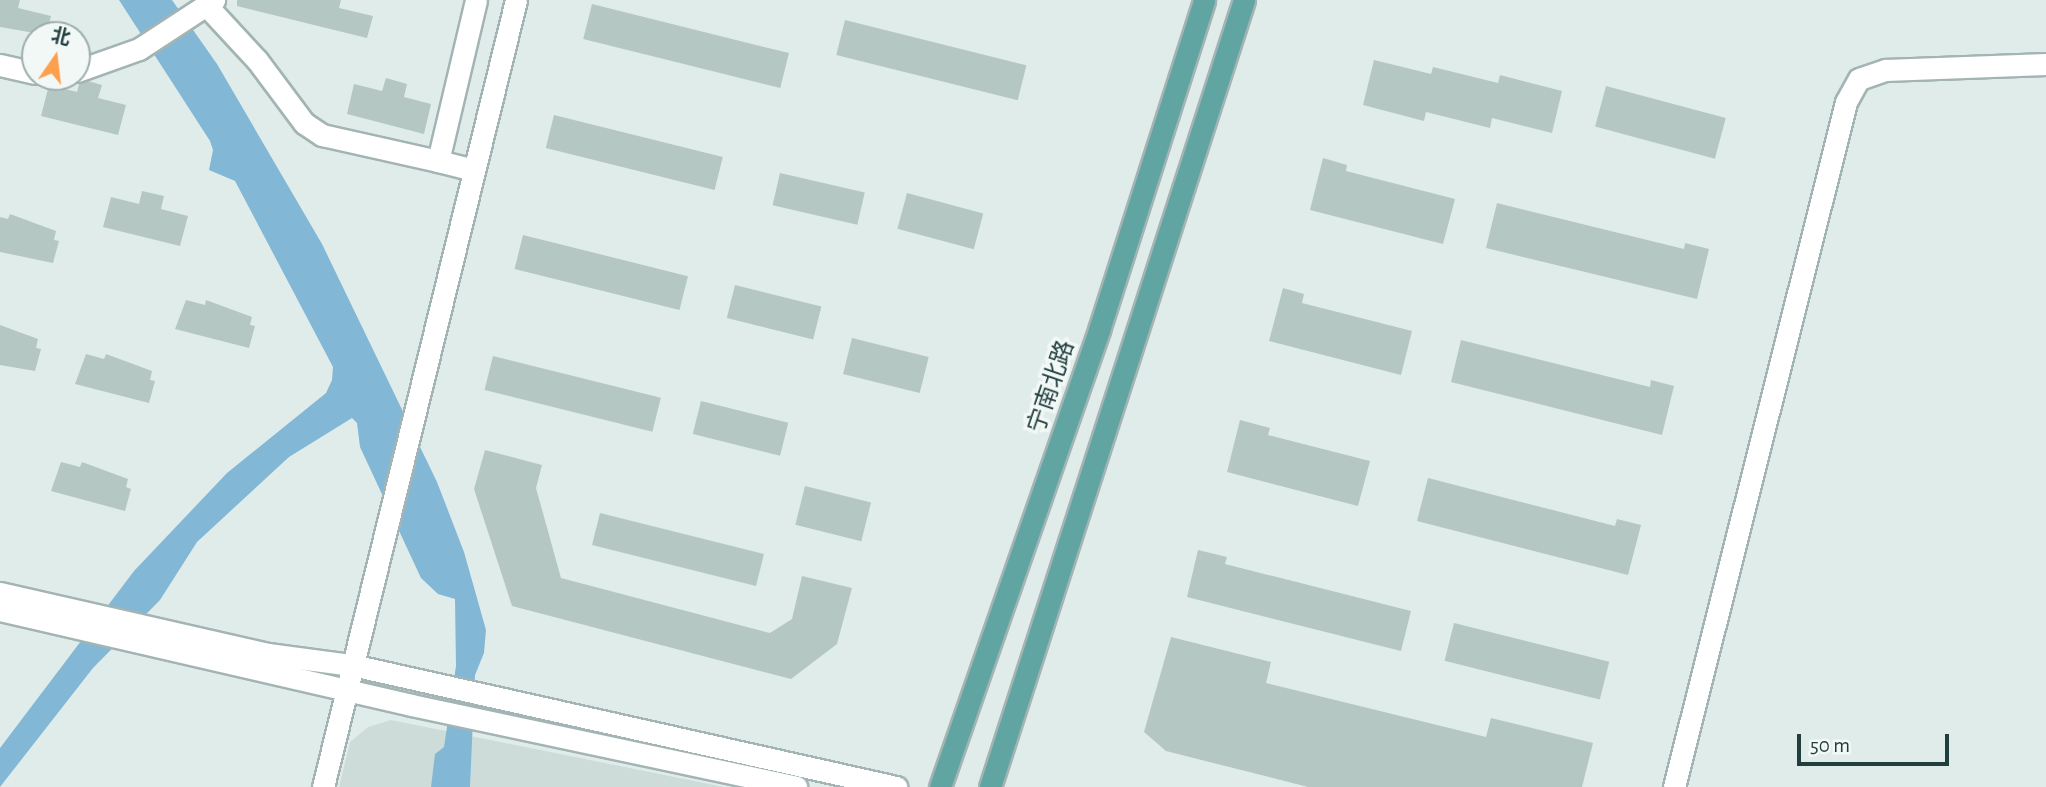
<!DOCTYPE html>
<meta charset="utf-8">
<style>
body{margin:0}
#map{position:relative;width:2046px;height:787px;overflow:hidden;background:#e0ecea;font-family:"Alegreya Sans","Noto Sans SC",sans-serif}
div>[style]{position:absolute}
.built>*{inset:0;background:#cedcd9}
.water>*{inset:0;background:#83b7d6}
.building>*{inset:0;background:#b5c7c3;transform-origin:0 0}
.roads{filter:drop-shadow(2px 0 #a2b4b3) drop-shadow(-2px 0 #a2b4b3) drop-shadow(0 2px #a2b4b3) drop-shadow(0 -2px #a2b4b3)}
.minor>*{height:21px;margin:-10.5px;padding:0 10.5px;transform-origin:10.5px;border-radius:10.5px;background:#fff}
.major>*{height:21px;margin:-10.5px;padding:0 10.5px;transform-origin:10.5px;border-radius:10.5px;background:#61a5a3}
span{translate:-50% -50%;white-space:nowrap;text-align:center;line-height:1.15;-webkit-text-stroke:7px #f1f8f6;paint-order:stroke}
.street-label{font-size:24px;color:#1f3e3d}
.north{position:absolute;left:21px;top:21px;width:70px;height:70px;box-sizing:border-box;background:#f1f8f6;border:2px solid #9daeac;border-radius:50%;rotate:14deg;font-size:19px;font-weight:700;line-height:28px;text-align:center;color:#1f3e3d}
.north::after{content:'';display:block;margin:auto;width:24px;height:32px;background:#fda04d;clip-path:polygon(50% 0,100% 100%,50% 72%,0 100%)}
.scale{position:absolute;left:1797px;top:734px;width:152px;height:32px;box-sizing:border-box;border:4px solid #1f3e3d;border-top:0;padding-left:9px;font-size:21px;line-height:24px;white-space:nowrap;color:#1f3e3d;-webkit-text-stroke:5px #f1f8f6;paint-order:stroke}
</style>
<div id="map">
<div class="built">
<div style="clip-path:polygon(391px 720px,724px 787px,339px 787px,350px 742px,368px 727px)"></div>
</div>
<div class="water">
<div style="clip-path:polygon(119px 0,172px 0,217px 64px,322px 244px,437px 482px,464px 552px,486px 630px,484px 653px,475px 675px,470px 787px,431px 787px,435px 754px,444px 747px,456px 666px,455px 599px,438px 594px,421px 578px,360px 447px,357px 423px,352px 418px,289px 457px,197px 542px,160px 600px,93px 668px,0 787px,0 748px,134px 571px,227px 473px,326px 393px,332px 380px,333px 367px,235px 181px,209px 170px,213px 150px,210px 141px)"></div>
</div>
<div class="building">
<div style="clip-path:polygon(0 0,20px 0,18px 8px,51px 16px,46px 35px,0 27px)"></div>
<div style="clip-path:polygon(237px 0,341px 0,339px 8px,373px 16px,367px 38px,237px 6px)"></div>
<div style="left:592px;top:4px;width:203px;height:36px;rotate:14deg"></div>
<div style="left:845px;top:20px;width:187px;height:36px;rotate:14deg"></div>
<div style="clip-path:polygon(1374px 60px,1431px 74px,1433px 67px,1498px 83px,1500px 75px,1562px 91px,1552px 133px,1492px 118px,1490px 128px,1426px 112px,1424px 121px,1363px 105px)"></div>
<div style="clip-path:polygon(386px 78px,407px 84px,404px 97px,431px 104px,424px 134px,347px 114px,354px 84px,382px 91px)"></div>
<div style="clip-path:polygon(88px 81px,102px 85px,98px 98px,126px 105px,118px 135px,41px 116px,49px 85px,77px 92px,79px 84px)"></div>
<div style="left:1606px;top:86px;width:124px;height:42px;rotate:15deg"></div>
<div style="left:554px;top:115px;width:174px;height:34px;rotate:14deg"></div>
<div style="clip-path:polygon(1323px 158px,1347px 165px,1346px 171px,1455px 199px,1443px 244px,1310px 210px)"></div>
<div style="left:780px;top:173px;width:87px;height:33px;rotate:13deg"></div>
<div style="clip-path:polygon(142px 191px,164px 196px,161px 209px,188px 216px,180px 246px,103px 227px,111px 197px,139px 204px)"></div>
<div style="left:907px;top:193px;width:79px;height:37px;rotate:15deg"></div>
<div style="clip-path:polygon(1497px 203px,1684px 249px,1685px 243px,1709px 249px,1697px 299px,1486px 248px)"></div>
<div style="clip-path:polygon(10px 214px,56px 231px,54px 240px,59px 241px,53px 263px,0 252px,0 217px,8px 219px)"></div>
<div style="left:523px;top:235px;width:170px;height:35px;rotate:14deg"></div>
<div style="left:735px;top:285px;width:89px;height:34px;rotate:14deg"></div>
<div style="clip-path:polygon(1283px 288px,1304px 294px,1302px 303px,1412px 331px,1401px 375px,1269px 341px)"></div>
<div style="clip-path:polygon(186px 300px,205px 305px,206px 300px,252px 317px,250px 325px,255px 326px,249px 348px,175px 329px)"></div>
<div style="clip-path:polygon(0 325px,38px 339px,36px 348px,41px 349px,35px 371px,0 365px)"></div>
<div style="left:852px;top:338px;width:79px;height:37px;rotate:14deg"></div>
<div style="clip-path:polygon(1461px 340px,1650px 387px,1651px 380px,1674px 386px,1662px 435px,1451px 382px)"></div>
<div style="clip-path:polygon(86px 354px,104px 359px,106px 354px,152px 371px,150px 380px,155px 381px,149px 403px,75px 384px)"></div>
<div style="left:493px;top:356px;width:173px;height:35px;rotate:14deg"></div>
<div style="left:701px;top:401px;width:90px;height:34px;rotate:14deg"></div>
<div style="clip-path:polygon(1240px 420px,1270px 428px,1268px 435px,1370px 461px,1358px 506px,1227px 472px)"></div>
<div style="clip-path:polygon(485px 450px,542px 465px,536px 488px,561px 578px,770px 633px,792px 619px,802px 576px,852px 588px,837px 644px,791px 679px,512px 606px,474px 489px)"></div>
<div style="clip-path:polygon(61px 462px,80px 467px,82px 462px,128px 479px,126px 487px,131px 489px,125px 511px,51px 491px)"></div>
<div style="clip-path:polygon(1428px 478px,1615px 526px,1617px 519px,1641px 525px,1628px 575px,1417px 521px)"></div>
<div style="left:805px;top:486px;width:68px;height:40px;rotate:14deg"></div>
<div style="left:600px;top:513px;width:169px;height:33px;rotate:14deg"></div>
<div style="clip-path:polygon(1198px 550px,1227px 557px,1225px 564px,1411px 611px,1401px 651px,1187px 597px)"></div>
<div style="left:1454px;top:623px;width:160px;height:39px;rotate:14deg"></div>
<div style="clip-path:polygon(1171px 637px,1271px 662px,1266px 683px,1486px 737px,1491px 718px,1593px 743px,1582px 787px,1308px 787px,1166px 751px,1144px 732px)"></div>
</div>
<div class="roads">
<div class="minor">
<div style="left:206px;top:5px;width:75px;rotate:47.2deg"></div>
<div style="left:257px;top:60px;width:79px;rotate:53.3deg"></div>
<div style="left:304px;top:123px;width:22px;rotate:34deg"></div>
<div style="left:322px;top:135px;width:119px;rotate:12.6deg"></div>
<div style="left:0;top:65px;width:36px;rotate:13deg"></div>
<div style="left:77px;top:71px;width:66px;rotate:-19.5deg"></div>
<div style="left:139px;top:49px;width:90px;rotate:-33.2deg"></div>
<div style="left:474px;top:170px;width:37px;rotate:-166deg"></div>
<div style="left:438px;top:161px;width:165px;rotate:-76.7deg"></div>
<div style="left:0;top:593px;width:275px;rotate:12.8deg"></div>
<div style="left:268px;top:654px;width:85px;rotate:7.5deg"></div>
<div style="left:352px;top:665px;width:558px;rotate:12.64deg"></div>
<div style="left:0;top:610px;width:422px;rotate:13deg"></div>
<div style="left:411px;top:705px;width:394px;rotate:12deg"></div>
<div style="left:323px;top:787px;width:810px;rotate:-76.22deg"></div>
<div style="left:1674px;top:787px;width:706px;rotate:-75.9deg"></div>
<div style="left:1846px;top:102px;width:26px;rotate:-61deg"></div>
<div style="left:1859px;top:79px;width:28px;rotate:-19deg"></div>
<div style="left:1885px;top:70px;width:161px;rotate:-2.1deg"></div>
</div>
<div class="major">
<div style="left:940px;top:787px;width:484px;rotate:-70.8deg"></div>
<div style="left:1099px;top:330px;width:346px;rotate:-72.3deg"></div>
<div style="left:990px;top:787px;width:827px;rotate:-72.11deg"></div>
</div>
</div>
<div class="street-label">
<span style="left:1052px;top:387px;rotate:-71deg">宁南北路</span>
</div>
<div class="north">北</div>
<div class="scale">50 m</div>
</div>
